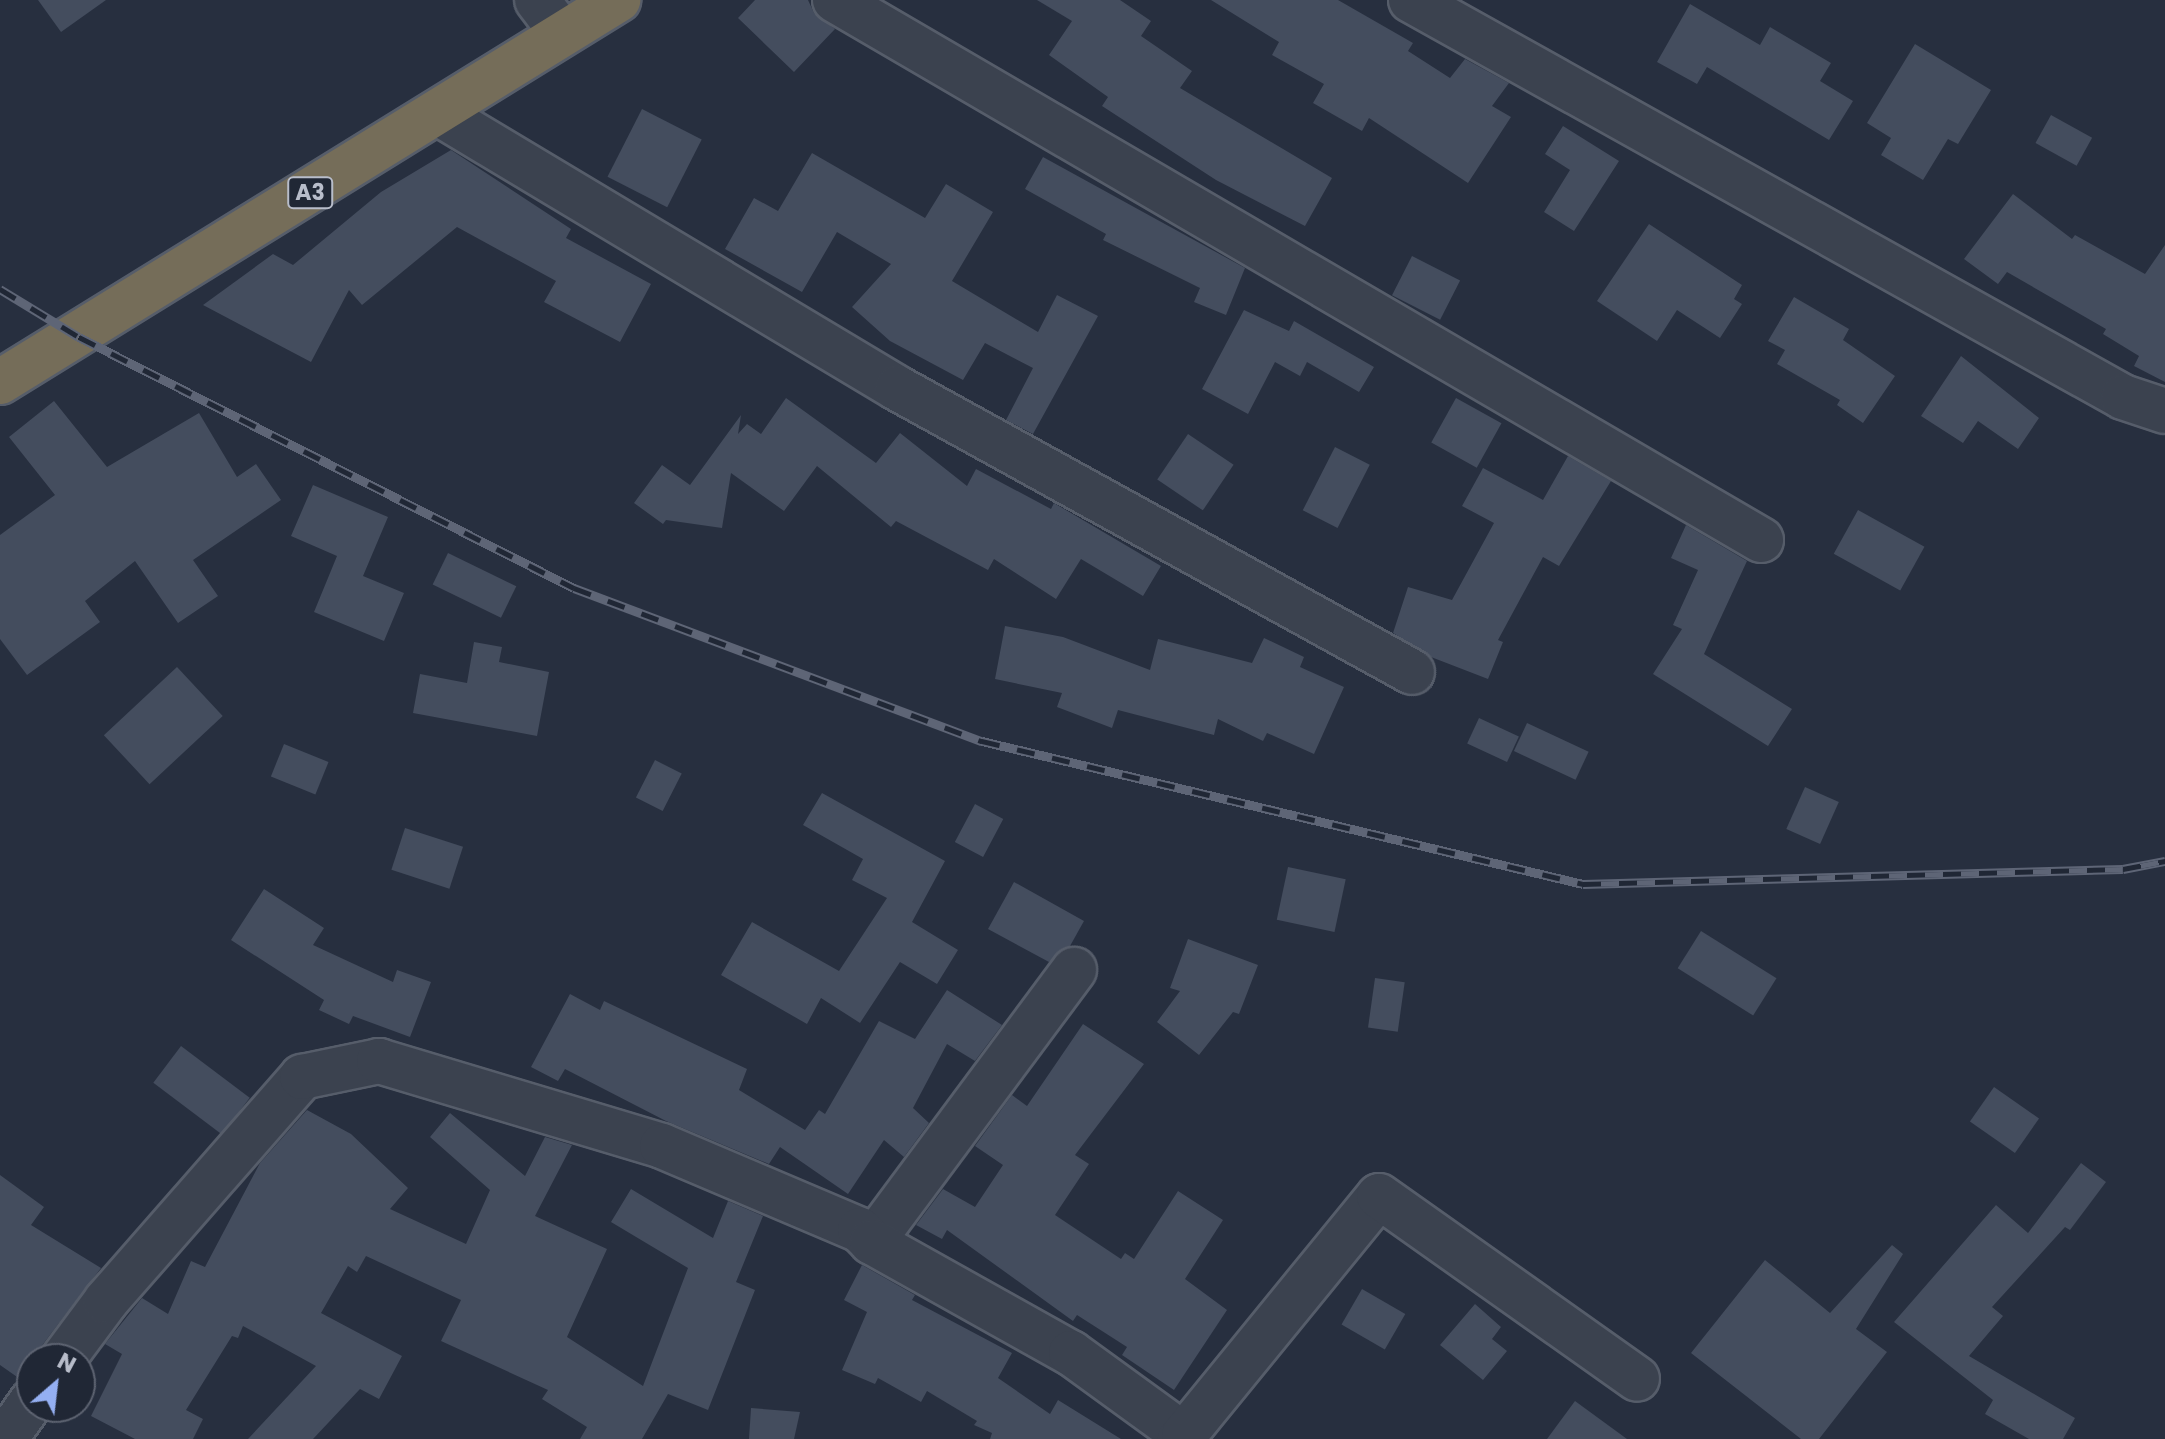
<!DOCTYPE html>
<style>
body{margin:0}
#map{position:relative;width:2165px;height:1439px;overflow:hidden;background:#272f3f;font-family:Poppins,sans-serif}
div>[style]{position:absolute}
.building>*{inset:0;background:#444d5e;transform-origin:0 0}
.roads{filter:drop-shadow(2px 0 #565d6a) drop-shadow(-2px 0 #565d6a) drop-shadow(0 2px #565d6a) drop-shadow(0 -2px #565d6a)}
.minor>*{height:44px;margin:-22px;padding:0 22px;transform-origin:22px;border-radius:22px;background:#3b424f}
.highway>*{height:44px;margin:-22px;padding:0 22px;transform-origin:22px;border-radius:22px;background:#756d59}
.rail>*{height:9px;margin-top:-4.5px;transform-origin:0;background:repeating-linear-gradient(90deg,#202735 0 18px,#5e6576 0 36px);box-sizing:border-box;border-block:2px solid #5e6576}
span{translate:-50% -50%;white-space:nowrap;text-align:center;line-height:1.15;-webkit-text-stroke:7px #202735;paint-order:stroke}
.shield-label span{padding:2px 6px;background:#202735;border:2px solid;border-radius:6px;-webkit-text-stroke-width:0}
.shield-label{font-size:22px;color:#b8bdca;font-weight:700}
.north{position:absolute;left:16px;top:1343px;width:80px;height:80px;box-sizing:border-box;background:#202735;border:2px solid #5d6371;border-radius:50%;rotate:28deg;font-size:22px;font-weight:700;line-height:32px;text-align:center;color:#b8bdca}
.north::after{content:'';display:block;margin:auto;width:28px;height:36px;background:#94aff2;clip-path:polygon(50% 0,100% 100%,50% 72%,0 100%)}
</style>
<div id="map">
<div class="building">
<div style="clip-path:polygon(38px 0,106px 0,61px 32px)"></div>
<div style="clip-path:polygon(755px 0,808px 0,814px 13px,835px 29px,794px 72px,738px 18px)"></div>
<div style="clip-path:polygon(1037px 0,1120px 0,1151px 21px,1141px 36px,1192px 71px,1180px 88px,1332px 178px,1305px 226px,1216px 180px,1102px 106px,1108px 97px,1049px 55px,1072px 21px)"></div>
<div style="clip-path:polygon(1211px 0,1338px 0,1413px 43px,1408px 51px,1450px 78px,1465px 59px,1509px 83px,1492px 106px,1511px 117px,1468px 183px,1369px 118px,1362px 131px,1313px 103px,1324px 84px,1272px 55px,1279px 42px)"></div>
<div style="clip-path:polygon(1690px 4px,1760px 45px,1770px 27px,1831px 63px,1820px 81px,1853px 101px,1829px 140px,1707px 67px,1697px 84px,1657px 62px)"></div>
<div style="clip-path:polygon(1915px 44px,1991px 90px,1958px 144px,1948px 139px,1923px 180px,1881px 155px,1891px 138px,1867px 123px)"></div>
<div style="left:642px;top:109px;width:67px;height:76px;rotate:27deg"></div>
<div style="left:2051px;top:115px;width:47px;height:32px;rotate:29deg"></div>
<div style="clip-path:polygon(1563px 126px,1619px 161px,1574px 231px,1544px 212px,1570px 170px,1545px 154px)"></div>
<div style="clip-path:polygon(451px 150px,571px 229px,566px 238px,651px 284px,620px 342px,544px 302px,556px 281px,457px 227px,362px 305px,349px 290px,311px 362px,203px 305px,273px 254px,293px 265px,381px 192px)"></div>
<div style="clip-path:polygon(812px 153px,925px 218px,946px 184px,993px 212px,952px 281px,1038px 332px,1057px 295px,1098px 316px,1033px 434px,1006px 420px,1033px 368px,985px 343px,963px 380px,890px 341px,852px 307px,891px 264px,837px 232px,802px 292px,725px 249px,754px 198px,778px 211px)"></div>
<div style="clip-path:polygon(1043px 157px,1245px 268px,1226px 315px,1194px 302px,1200px 288px,1103px 240px,1106px 234px,1025px 189px)"></div>
<div style="clip-path:polygon(2013px 194px,2072px 239px,2075px 235px,2145px 274px,2165px 245px,2165px 382px,2134px 366px,2139px 356px,2103px 334px,2106px 329px,2007px 272px,1998px 284px,1964px 259px)"></div>
<div style="clip-path:polygon(1649px 224px,1742px 285px,1734px 299px,1742px 304px,1720px 338px,1677px 310px,1657px 341px,1597px 301px)"></div>
<div style="left:1412px;top:256px;width:54px;height:44px;rotate:27deg"></div>
<div style="clip-path:polygon(1794px 297px,1849px 329px,1843px 340px,1895px 376px,1863px 423px,1837px 405px,1840px 400px,1777px 364px,1785px 350px,1768px 341px)"></div>
<div style="clip-path:polygon(1244px 310px,1289px 331px,1294px 321px,1374px 367px,1359px 392px,1307px 362px,1300px 376px,1275px 362px,1248px 414px,1202px 389px)"></div>
<div style="clip-path:polygon(1961px 356px,2039px 418px,2018px 449px,1978px 421px,1963px 443px,1921px 416px)"></div>
<div style="clip-path:polygon(786px 398px,876px 463px,900px 433px,967px 486px,976px 469px,1051px 509px,1054px 503px,1161px 566px,1143px 596px,1081px 559px,1056px 599px,994px 559px,988px 570px,896px 521px,891px 527px,817px 466px,784px 511px,731px 473px,722px 528px,666px 520px,663px 524px,634px 503px,662px 465px,690px 485px,741px 415px,738px 434px,747px 424px,761px 434px)"></div>
<div style="left:1456px;top:398px;width:52px;height:51px;rotate:29deg"></div>
<div style="clip-path:polygon(54px 401px,107px 467px,199px 413px,237px 477px,256px 464px,281px 500px,193px 560px,218px 596px,178px 623px,135px 561px,85px 601px,100px 622px,27px 675px,0 639px,0 535px,55px 495px,9px 437px)"></div>
<div style="left:1188px;top:434px;width:55px;height:55px;rotate:34deg"></div>
<div style="left:1335px;top:447px;width:39px;height:71px;rotate:27deg"></div>
<div style="clip-path:polygon(1568px 456px,1611px 481px,1559px 566px,1543px 557px,1498px 640px,1503px 642px,1488px 679px,1431px 657px,1393px 633px,1408px 587px,1452px 600px,1494px 523px,1462px 506px,1483px 468px,1543px 500px)"></div>
<div style="clip-path:polygon(313px 485px,388px 517px,363px 576px,404px 593px,384px 641px,314px 612px,337px 556px,291px 536px)"></div>
<div style="left:1858px;top:510px;width:76px;height:50px;rotate:29deg"></div>
<div style="clip-path:polygon(1686px 525px,1747px 561px,1704px 654px,1792px 709px,1768px 746px,1653px 674px,1682px 629px,1673px 625px,1698px 570px,1671px 558px)"></div>
<div style="left:448px;top:553px;width:76px;height:35px;rotate:26deg"></div>
<div style="clip-path:polygon(1005px 626px,1063px 637px,1150px 670px,1158px 639px,1252px 663px,1264px 638px,1304px 657px,1300px 667px,1344px 687px,1314px 754px,1267px 733px,1263px 741px,1218px 719px,1214px 735px,1118px 710px,1112px 728px,1057px 707px,1062px 693px,995px 679px)"></div>
<div style="clip-path:polygon(474px 642px,502px 647px,499px 662px,549px 672px,537px 736px,413px 713px,420px 674px,467px 683px)"></div>
<div style="left:177px;top:667px;width:67px;height:100px;rotate:47deg"></div>
<div style="left:1479px;top:718px;width:44px;height:28px;rotate:25deg"></div>
<div style="left:1527px;top:723px;width:68px;height:31px;rotate:25deg"></div>
<div style="left:284px;top:744px;width:48px;height:35px;rotate:22deg"></div>
<div style="left:655px;top:760px;width:30px;height:42px;rotate:27deg"></div>
<div style="left:1805px;top:787px;width:37px;height:46px;rotate:24deg"></div>
<div style="clip-path:polygon(822px 793px,945px 861px,912px 922px,958px 950px,937px 984px,900px 962px,860px 1023px,821px 998px,807px 1024px,721px 975px,752px 922px,839px 971px,887px 898px,852px 880px,863px 859px,803px 825px)"></div>
<div style="left:975px;top:804px;width:32px;height:43px;rotate:28deg"></div>
<div style="left:405px;top:828px;width:61px;height:44px;rotate:18deg"></div>
<div style="left:1288px;top:867px;width:59px;height:54px;rotate:12deg"></div>
<div style="clip-path:polygon(1014px 882px,1084px 921px,1070px 946px,1049px 962px,988px 929px)"></div>
<div style="clip-path:polygon(264px 889px,324px 928px,313px 945px,393px 982px,397px 970px,431px 982px,410px 1037px,353px 1016px,349px 1024px,319px 1010px,324px 1000px,231px 940px)"></div>
<div style="left:1701px;top:931px;width:89px;height:44px;rotate:32deg"></div>
<div style="clip-path:polygon(1188px 939px,1258px 965px,1239px 1014px,1233px 1012px,1199px 1055px,1157px 1022px,1180px 991px,1170px 988px)"></div>
<div style="left:1375px;top:978px;width:30px;height:50px;rotate:8deg"></div>
<div style="clip-path:polygon(947px 990px,1002px 1025px,975px 1061px,947px 1044px,913px 1108px,929px 1123px,904px 1157px,884px 1140px,848px 1194px,780px 1147px,769px 1164px,666px 1121px,565px 1069px,558px 1081px,531px 1067px,570px 994px,600px 1010px,604px 1001px,747px 1069px,739px 1090px,805px 1130px,819px 1110px,825px 1114px,879px 1021px,915px 1039px)"></div>
<div style="clip-path:polygon(1083px 1024px,1144px 1064px,1075px 1155px,1089px 1164px,1055px 1215px,1121px 1259px,1125px 1253px,1134px 1259px,1178px 1191px,1223px 1220px,1185px 1279px,1227px 1310px,1174px 1390px,1122px 1355px,1127px 1347px,1077px 1315px,1073px 1321px,947px 1230px,942px 1239px,916px 1225px,943px 1189px,975px 1207px,1003px 1165px,975px 1146px,1012px 1095px,1027px 1106px)"></div>
<div style="left:181px;top:1046px;width:86px;height:46px;rotate:37deg"></div>
<div style="left:1994px;top:1087px;width:55px;height:42px;rotate:35deg"></div>
<div style="clip-path:polygon(307px 1110px,351px 1134px,408px 1188px,390px 1209px,466px 1244px,490px 1190px,430px 1137px,450px 1113px,525px 1176px,545px 1137px,572px 1145px,535px 1216px,607px 1249px,567px 1337px,643px 1386px,688px 1268px,611px 1222px,631px 1189px,713px 1238px,728px 1201px,763px 1216px,736px 1282px,755px 1290px,708px 1410px,668px 1394px,642px 1439px,580px 1439px,587px 1427px,542px 1399px,548px 1390px,441px 1341px,461px 1300px,366px 1256px,357px 1272px,348px 1266px,321px 1313px,402px 1356px,379px 1399px,360px 1389px,313px 1439px,248px 1439px,316px 1366px,243px 1326px,238px 1338px,232px 1336px,186px 1410px,203px 1419px,193px 1439px,135px 1439px,91px 1416px,122px 1354px,105px 1344px,142px 1298px,168px 1314px,191px 1261px,205px 1267px,260px 1163px)"></div>
<div style="clip-path:polygon(2081px 1163px,2106px 1182px,2070px 1230px,2065px 1227px,1992px 1307px,2003px 1316px,1969px 1356px,2075px 1418px,2063px 1439px,2029px 1439px,1985px 1414px,1993px 1400px,1894px 1322px,1996px 1205px,2028px 1233px)"></div>
<div style="clip-path:polygon(0 1175px,44px 1207px,31px 1225px,101px 1268px,43px 1344px,38px 1359px,32px 1359px,32px 1376px,20px 1379px,0 1365px)"></div>
<div style="clip-path:polygon(1892px 1245px,1903px 1254px,1856px 1329px,1887px 1352px,1819px 1439px,1801px 1439px,1691px 1353px,1765px 1260px,1830px 1313px)"></div>
<div style="clip-path:polygon(862px 1265px,915px 1295px,912px 1300px,1012px 1353px,998px 1378px,1050px 1414px,1058px 1400px,1121px 1439px,990px 1439px,992px 1433px,974px 1425px,977px 1421px,927px 1391px,921px 1402px,878px 1378px,875px 1384px,842px 1370px,867px 1312px,844px 1300px)"></div>
<div style="left:1362px;top:1289px;width:50px;height:41px;rotate:30deg"></div>
<div style="clip-path:polygon(1475px 1304px,1501px 1327px,1492px 1339px,1507px 1351px,1483px 1380px,1440px 1345px)"></div>
<div style="clip-path:polygon(1575px 1401px,1627px 1439px,1547px 1439px)"></div>
<div style="clip-path:polygon(751px 1408px,800px 1412px,794px 1439px,749px 1439px)"></div>
</div>
<div class="roads">
<div class="minor">
<div style="left:537px;top:0;width:41px;rotate:52.9deg"></div>
<div style="left:835px;top:0;width:1072px;rotate:30.25deg"></div>
<div style="left:1411px;top:0;width:815px;rotate:29.14deg"></div>
<div style="left:2123px;top:397px;width:44px;rotate:18.4deg"></div>
<div style="left:438px;top:113px;width:535px;rotate:30.93deg"></div>
<div style="left:897px;top:388px;width:588px;rotate:28.87deg"></div>
<div style="left:872px;top:1242px;width:339px;rotate:-53.4deg"></div>
<div style="left:63px;top:1359px;width:72px;rotate:-53.4deg"></div>
<div style="left:106px;top:1301px;width:298px;rotate:-48.8deg"></div>
<div style="left:302px;top:1077px;width:79px;rotate:-11.7deg"></div>
<div style="left:379px;top:1061px;width:295px;rotate:16.7deg"></div>
<div style="left:662px;top:1146px;width:215px;rotate:23deg"></div>
<div style="left:860px;top:1230px;width:17px;rotate:45deg"></div>
<div style="left:872px;top:1242px;width:228px;rotate:29.2deg"></div>
<div style="left:1071px;top:1353px;width:140px;rotate:36deg"></div>
<div style="left:1184px;top:1435px;width:6px;rotate:135deg"></div>
<div style="left:1184px;top:1435px;width:308px;rotate:-50.8deg"></div>
<div style="left:1379px;top:1196px;width:316px;rotate:35.3deg"></div>
<div style="left:5px;top:1439px;width:47px;rotate:-54.6deg"></div>
</div>
<div class="highway">
<div style="left:0;top:382px;width:727px;rotate:-31.72deg"></div>
</div>
</div>
<div class="rail">
<div style="left:0;top:289px;width:92px;rotate:31.3deg"></div>
<div style="left:79px;top:337px;width:555px;rotate:26.89deg"></div>
<div style="left:574px;top:588px;width:436px;rotate:20.6deg"></div>
<div style="left:982px;top:741px;width:618px;rotate:13.38deg"></div>
<div style="left:1583px;top:884px;width:540px;rotate:-1.59deg"></div>
<div style="left:2123px;top:869px;width:43px;rotate:-10.8deg"></div>
</div>
<div class="shield-label">
<span style="left:310px;top:193px">A3</span>
</div>
<div class="north">N</div>
</div>
